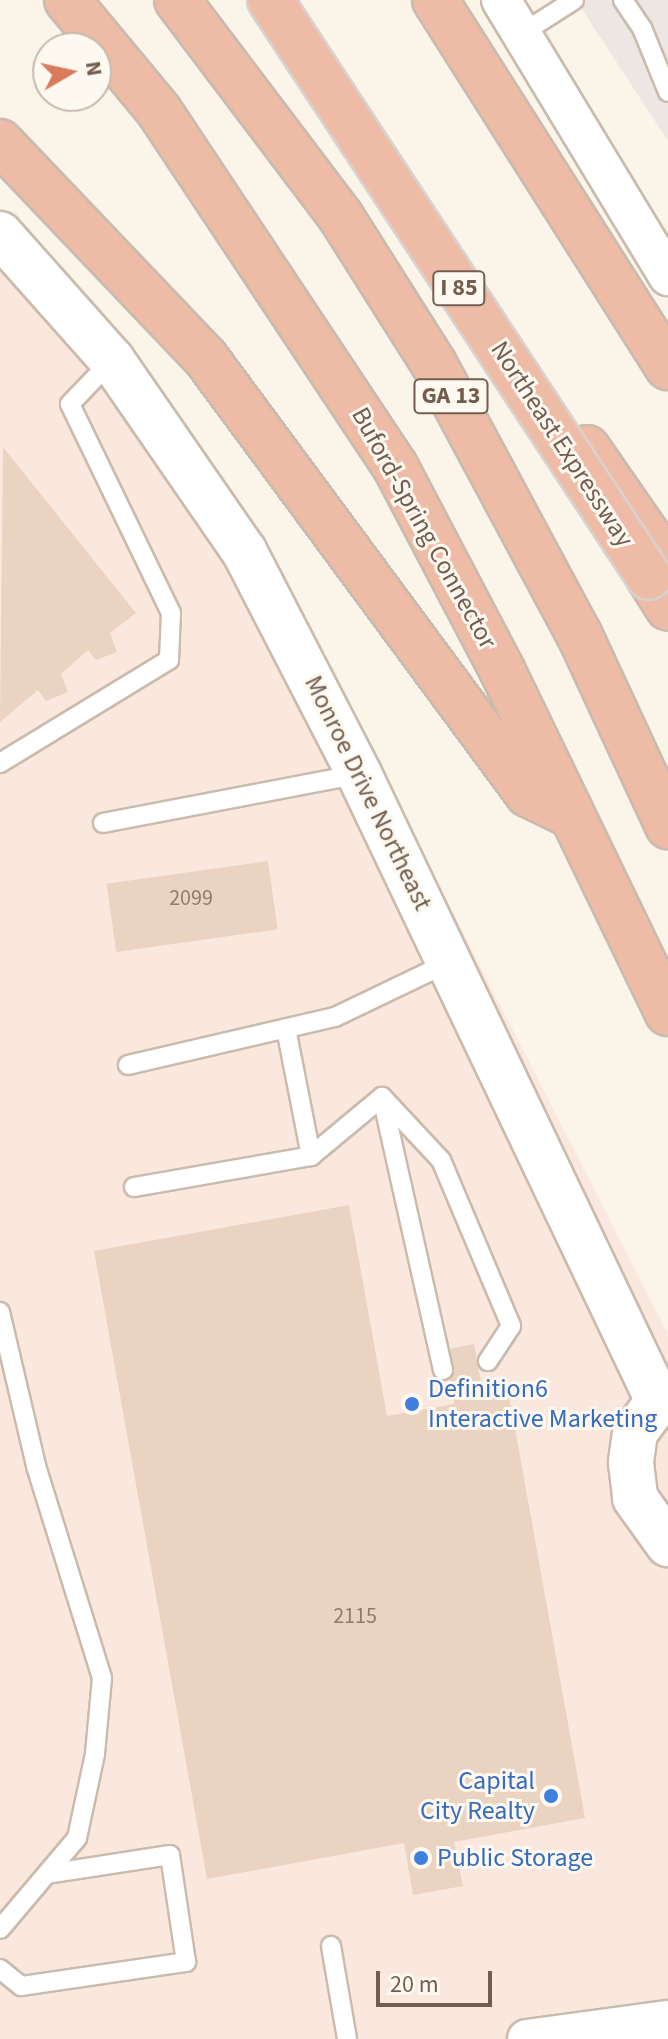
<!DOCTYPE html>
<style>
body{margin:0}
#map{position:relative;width:668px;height:2039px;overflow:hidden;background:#fbf4e9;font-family:"Source Sans 3",sans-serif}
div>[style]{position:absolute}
.commercial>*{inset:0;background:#fae7de}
.industrial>*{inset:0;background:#ece7e2}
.building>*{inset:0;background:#ebd3c2;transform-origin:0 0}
.roads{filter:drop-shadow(2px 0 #c9bbad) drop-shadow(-2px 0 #c9bbad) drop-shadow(0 2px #c9bbad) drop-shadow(0 -2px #c9bbad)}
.service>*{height:18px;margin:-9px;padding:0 9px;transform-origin:9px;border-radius:9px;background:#fff}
.minor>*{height:38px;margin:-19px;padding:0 19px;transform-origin:19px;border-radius:19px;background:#fff}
.secondary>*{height:44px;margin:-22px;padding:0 22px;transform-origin:22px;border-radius:22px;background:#fff}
.motorway>*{height:44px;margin:-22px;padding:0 22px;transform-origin:22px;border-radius:22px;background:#eebba7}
.bridges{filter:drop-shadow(2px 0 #d8d2ce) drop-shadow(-2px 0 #d8d2ce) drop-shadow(0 2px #d8d2ce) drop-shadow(0 -2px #d8d2ce)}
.motorway-bridge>*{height:44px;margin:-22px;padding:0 22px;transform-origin:22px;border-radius:22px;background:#eebba7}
.dots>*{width:22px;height:22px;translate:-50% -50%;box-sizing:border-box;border:4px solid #fdf8f0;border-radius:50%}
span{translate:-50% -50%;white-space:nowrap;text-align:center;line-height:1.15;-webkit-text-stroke:6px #fdf8f0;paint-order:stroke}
.number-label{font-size:22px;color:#917a6c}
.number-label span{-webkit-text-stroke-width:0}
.shield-label span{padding:2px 6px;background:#fdf8f0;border:2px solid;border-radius:6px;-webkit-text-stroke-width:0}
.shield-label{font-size:24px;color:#735d4f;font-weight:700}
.street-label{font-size:26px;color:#735d4f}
.shop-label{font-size:26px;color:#366cbe}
.left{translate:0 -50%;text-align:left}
.right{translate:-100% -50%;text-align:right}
.north{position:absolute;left:32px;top:32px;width:80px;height:80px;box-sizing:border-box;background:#fdf8f0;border:2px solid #c6bab0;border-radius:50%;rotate:81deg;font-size:22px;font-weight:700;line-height:32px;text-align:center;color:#735d4f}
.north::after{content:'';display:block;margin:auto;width:28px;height:36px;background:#d87a5b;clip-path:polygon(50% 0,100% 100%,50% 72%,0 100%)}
.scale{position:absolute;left:376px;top:1971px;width:116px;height:36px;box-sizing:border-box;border:4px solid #735d4f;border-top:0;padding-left:10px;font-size:24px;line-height:28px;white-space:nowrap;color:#735d4f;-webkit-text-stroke:6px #fdf8f0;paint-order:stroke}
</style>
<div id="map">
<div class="commercial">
<div style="clip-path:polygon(0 242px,257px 529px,668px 1334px,668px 2015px,517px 2039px,0 2039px)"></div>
</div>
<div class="industrial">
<div style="clip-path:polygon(576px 0,668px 0,668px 141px)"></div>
</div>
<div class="building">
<div style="clip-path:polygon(3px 447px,136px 613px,110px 633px,117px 652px,96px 660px,88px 650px,61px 674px,68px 692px,46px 701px,38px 690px,0 722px)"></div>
<div style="left:268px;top:861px;width:69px;height:163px;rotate:82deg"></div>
<div style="clip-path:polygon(349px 1205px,387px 1416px,454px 1404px,444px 1350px,474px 1344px,484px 1399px,509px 1395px,585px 1818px,454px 1842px,463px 1886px,413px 1895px,404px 1843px,207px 1879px,94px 1251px)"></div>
</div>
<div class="roads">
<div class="service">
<div style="left:623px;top:0;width:34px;rotate:56deg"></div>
<div style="left:642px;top:28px;width:69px;rotate:67.9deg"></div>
<div style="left:521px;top:34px;width:63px;rotate:-32.7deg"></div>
<div style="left:0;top:763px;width:198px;rotate:-31.4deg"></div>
<div style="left:169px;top:660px;width:47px;rotate:-87.6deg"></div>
<div style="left:171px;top:613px;width:232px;rotate:-115.8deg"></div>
<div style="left:70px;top:404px;width:61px;rotate:-46.3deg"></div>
<div style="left:103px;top:823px;width:261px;rotate:-10.8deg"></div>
<div style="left:128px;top:1065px;width:212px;rotate:-13.1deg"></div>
<div style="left:335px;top:1017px;width:127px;rotate:-25.6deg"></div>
<div style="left:311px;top:1156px;width:92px;rotate:-39.7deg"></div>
<div style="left:134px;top:1187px;width:180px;rotate:-9.9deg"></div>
<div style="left:311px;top:1156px;width:130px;rotate:-101.1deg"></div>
<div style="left:0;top:1312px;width:158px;rotate:76.8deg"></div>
<div style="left:36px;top:1466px;width:222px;rotate:72.7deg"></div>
<div style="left:102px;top:1678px;width:76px;rotate:95.3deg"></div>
<div style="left:95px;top:1754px;width:86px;rotate:102.1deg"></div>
<div style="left:77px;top:1838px;width:119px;rotate:130.2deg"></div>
<div style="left:443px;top:1370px;width:280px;rotate:-102.6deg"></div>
<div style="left:382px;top:1097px;width:86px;rotate:46.9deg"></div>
<div style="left:441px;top:1160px;width:180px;rotate:67.1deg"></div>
<div style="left:511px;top:1326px;width:42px;rotate:123.3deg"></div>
<div style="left:331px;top:1946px;width:94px;rotate:80.2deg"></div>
<div style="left:0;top:1969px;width:27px;rotate:39deg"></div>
<div style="left:21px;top:1986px;width:167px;rotate:-8.3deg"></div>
<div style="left:186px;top:1962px;width:108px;rotate:-98.5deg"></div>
<div style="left:170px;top:1855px;width:124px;rotate:171.2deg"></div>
</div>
<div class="minor">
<div style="left:501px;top:0;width:323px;rotate:58.8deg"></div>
<div style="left:527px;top:2039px;width:142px;rotate:-7.7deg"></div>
</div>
<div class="secondary">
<div style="left:0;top:234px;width:169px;rotate:48.4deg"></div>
<div style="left:112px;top:360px;width:232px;rotate:55.4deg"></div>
<div style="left:244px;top:551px;width:251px;rotate:62.7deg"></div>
<div style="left:359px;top:774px;width:695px;rotate:64.5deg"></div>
<div style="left:668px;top:1398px;width:10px;rotate:163deg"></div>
<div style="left:658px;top:1401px;width:39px;rotate:126deg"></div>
<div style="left:635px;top:1433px;width:30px;rotate:98deg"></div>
<div style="left:631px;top:1463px;width:35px;rotate:83deg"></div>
<div style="left:635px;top:1498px;width:57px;rotate:54.3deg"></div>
</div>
<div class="motorway">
<div style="left:67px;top:0;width:144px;rotate:50.3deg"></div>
<div style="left:159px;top:111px;width:426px;rotate:56.4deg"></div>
<div style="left:395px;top:466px;width:230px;rotate:62.3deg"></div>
<div style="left:502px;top:670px;width:381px;rotate:64.2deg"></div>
<div style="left:177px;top:0;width:272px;rotate:52.9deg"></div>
<div style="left:341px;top:217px;width:174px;rotate:57.7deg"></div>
<div style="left:434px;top:364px;width:306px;rotate:61.8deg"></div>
<div style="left:579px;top:634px;width:212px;rotate:65.1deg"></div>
<div style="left:435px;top:0;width:435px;rotate:57.6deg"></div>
<div style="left:0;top:142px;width:297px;rotate:46.4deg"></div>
<div style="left:205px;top:357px;width:543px;rotate:53.53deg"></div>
<div style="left:528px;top:794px;width:48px;rotate:26deg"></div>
<div style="left:587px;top:448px;width:142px;rotate:55.3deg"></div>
<div style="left:649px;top:577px;width:36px;rotate:58deg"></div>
</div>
</div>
<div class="bridges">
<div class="motorway-bridge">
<div style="left:270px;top:0;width:690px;rotate:56.7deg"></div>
</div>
</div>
<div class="dots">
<div style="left:412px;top:1404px;background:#3f7fe0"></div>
<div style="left:551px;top:1796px;background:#3f7fe0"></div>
<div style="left:421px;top:1858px;background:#3f7fe0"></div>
</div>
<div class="number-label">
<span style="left:191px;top:899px">2099</span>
<span style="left:355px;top:1617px">2115</span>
</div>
<div class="shield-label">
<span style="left:459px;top:288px">I 85</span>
<span style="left:451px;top:396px">GA 13</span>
</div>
<div class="street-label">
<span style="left:562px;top:444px;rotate:57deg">Northeast Expressway</span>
<span style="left:424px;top:528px;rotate:61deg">Buford-Spring Connector</span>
<span style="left:368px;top:793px;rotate:64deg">Monroe Drive Northeast</span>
</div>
<div class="shop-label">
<span class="left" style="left:428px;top:1404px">Definition6<br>Interactive Marketing</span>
<span class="right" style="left:535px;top:1796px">Capital<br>City Realty</span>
<span class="left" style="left:437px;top:1858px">Public Storage</span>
</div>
<div class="north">N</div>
<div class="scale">20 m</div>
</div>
